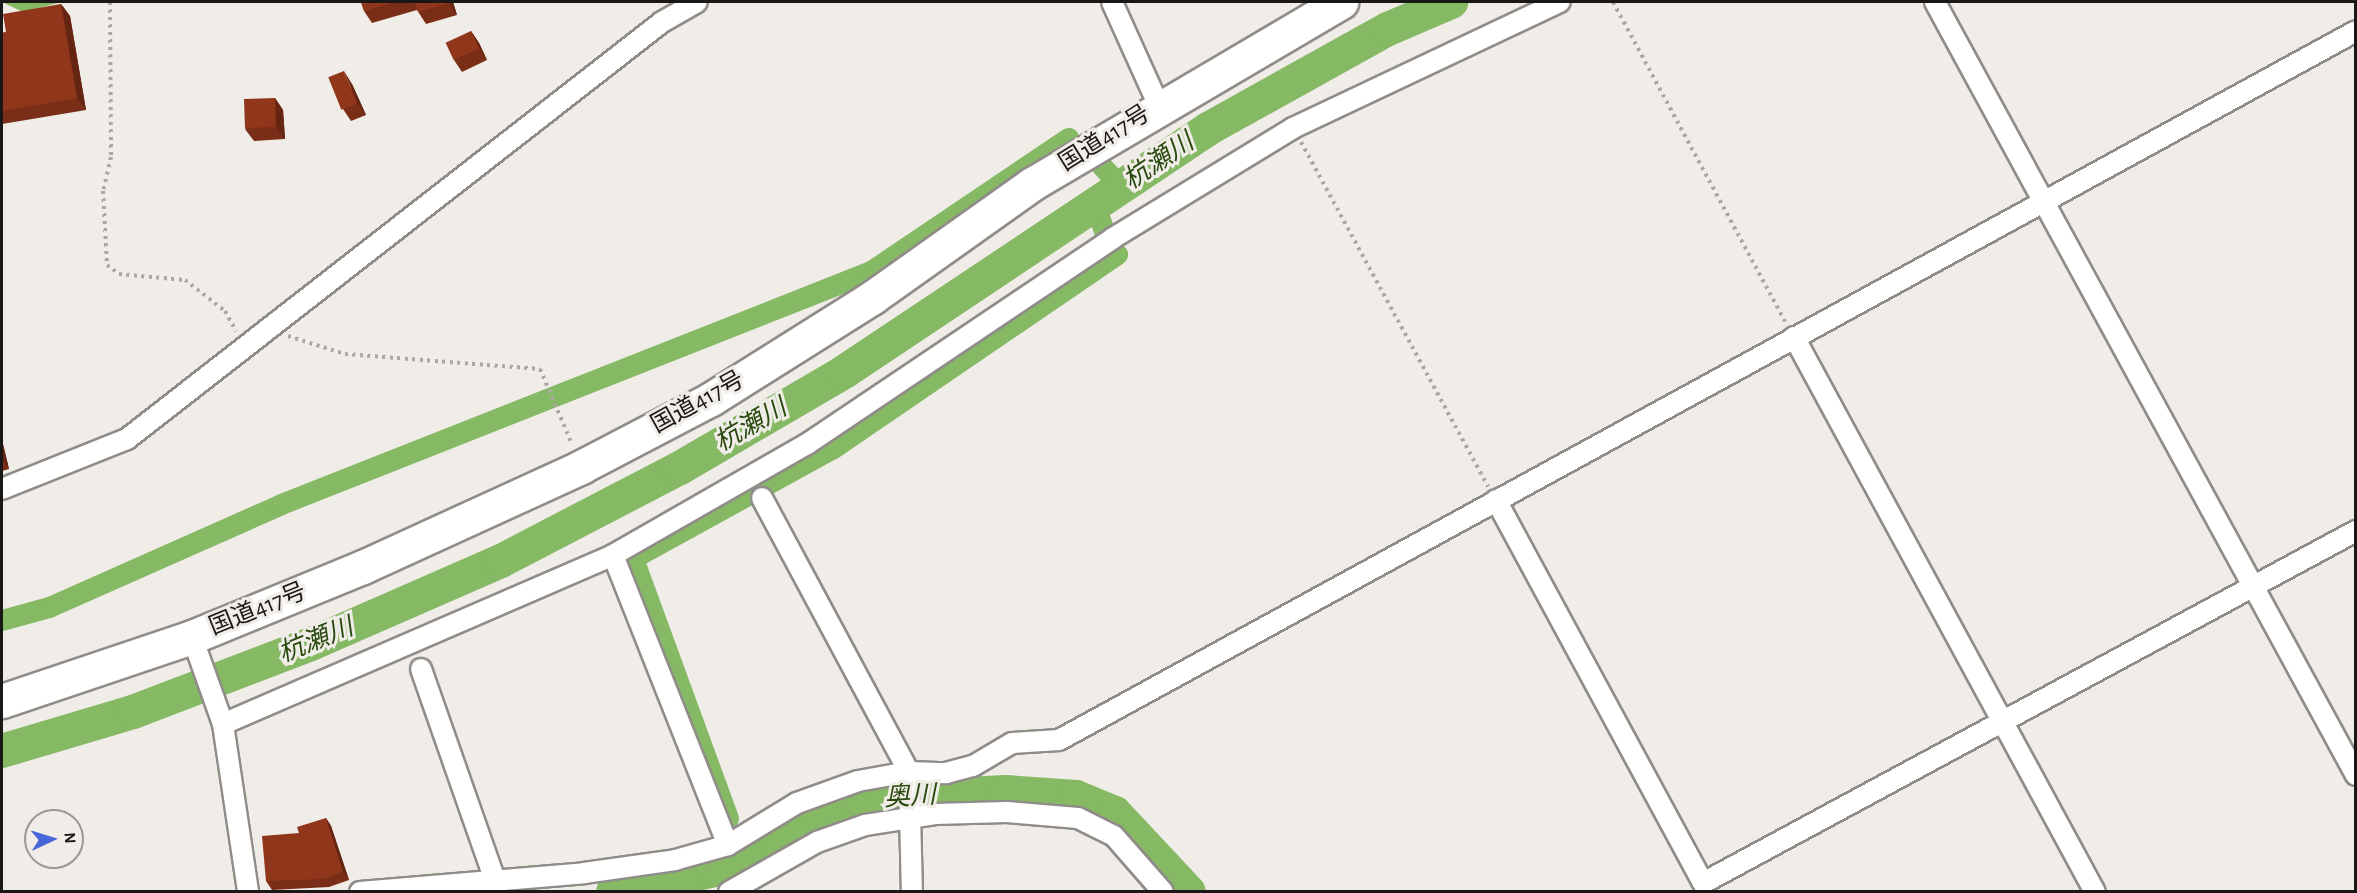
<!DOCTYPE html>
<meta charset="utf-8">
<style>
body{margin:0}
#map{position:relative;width:2357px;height:893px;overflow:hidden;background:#f0ece8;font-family:"Alegreya Sans","Noto Sans JP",sans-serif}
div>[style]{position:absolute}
.water>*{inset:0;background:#86b964}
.canal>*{height:21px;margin:-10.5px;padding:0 10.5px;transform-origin:10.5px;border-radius:10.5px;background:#86b964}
.river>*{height:34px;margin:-17px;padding:0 17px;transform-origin:17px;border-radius:17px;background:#86b964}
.path>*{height:4px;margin-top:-2px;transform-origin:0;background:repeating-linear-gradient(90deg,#aaa7a4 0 3px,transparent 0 7.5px)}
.roads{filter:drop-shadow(2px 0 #908c88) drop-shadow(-2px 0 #908c88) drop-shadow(0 2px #908c88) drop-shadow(0 -2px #908c88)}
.street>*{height:20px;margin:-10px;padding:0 10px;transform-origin:10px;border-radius:10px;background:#fff}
.highway>*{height:33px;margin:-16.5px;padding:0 16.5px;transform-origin:16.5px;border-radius:16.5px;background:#fff}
.wall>*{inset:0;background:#7b2e17}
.shaded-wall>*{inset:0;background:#642613}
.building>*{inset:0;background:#8f361b;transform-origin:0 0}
span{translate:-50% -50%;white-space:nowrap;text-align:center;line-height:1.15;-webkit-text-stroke:6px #f0ece8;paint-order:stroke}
.street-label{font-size:24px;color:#191817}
.water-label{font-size:26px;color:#2a4b0f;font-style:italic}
.frame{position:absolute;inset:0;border:3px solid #191817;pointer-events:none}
.north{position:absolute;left:24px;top:809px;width:60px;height:60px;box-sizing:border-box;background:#f0ece8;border:2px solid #9a9794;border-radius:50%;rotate:86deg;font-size:16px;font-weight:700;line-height:24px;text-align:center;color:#191817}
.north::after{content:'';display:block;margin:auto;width:21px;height:27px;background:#4666d9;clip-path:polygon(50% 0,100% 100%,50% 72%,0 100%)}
</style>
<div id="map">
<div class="water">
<div style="clip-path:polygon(2px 2px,62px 2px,23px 12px)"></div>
</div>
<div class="canal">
<div style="left:1101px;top:165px;width:28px;rotate:48deg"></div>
<div style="left:1094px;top:203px;width:32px;rotate:70deg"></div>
<div style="left:2px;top:620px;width:49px;rotate:-15.5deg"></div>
<div style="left:49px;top:607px;width:254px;rotate:-23.9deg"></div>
<div style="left:281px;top:504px;width:634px;rotate:-21.55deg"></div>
<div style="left:871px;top:271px;width:238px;rotate:-34deg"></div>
<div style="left:728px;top:818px;width:277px;rotate:-110.1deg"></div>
<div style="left:633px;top:558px;width:228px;rotate:-28.8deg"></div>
<div style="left:833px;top:448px;width:344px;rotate:-34.3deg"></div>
</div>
<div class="river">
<div style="left:2px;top:751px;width:137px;rotate:-16.6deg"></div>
<div style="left:133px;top:712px;width:191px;rotate:-20.9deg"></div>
<div style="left:311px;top:644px;width:207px;rotate:-23.6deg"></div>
<div style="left:501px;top:561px;width:202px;rotate:-27.5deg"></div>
<div style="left:680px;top:468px;width:190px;rotate:-30.3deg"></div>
<div style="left:844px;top:372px;width:438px;rotate:-33.7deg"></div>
<div style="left:1208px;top:129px;width:206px;rotate:-29.1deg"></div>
<div style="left:1388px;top:29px;width:69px;rotate:-23.2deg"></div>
<div style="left:613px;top:892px;width:105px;rotate:-12.1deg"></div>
<div style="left:716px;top:870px;width:83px;rotate:-29.7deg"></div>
<div style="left:788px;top:829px;width:79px;rotate:-22.3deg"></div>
<div style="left:861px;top:799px;width:145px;rotate:-2.8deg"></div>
<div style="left:1006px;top:792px;width:70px;rotate:4.1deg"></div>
<div style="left:1076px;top:797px;width:42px;rotate:22.3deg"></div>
<div style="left:1115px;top:813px;width:108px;rotate:46.9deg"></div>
</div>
<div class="path">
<div style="left:110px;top:2px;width:155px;rotate:89.6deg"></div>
<div style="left:111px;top:157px;width:35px;rotate:103deg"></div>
<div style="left:103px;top:191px;width:74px;rotate:86.9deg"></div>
<div style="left:107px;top:265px;width:15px;rotate:37deg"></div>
<div style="left:119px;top:274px;width:66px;rotate:5.2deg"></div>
<div style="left:185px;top:280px;width:51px;rotate:37.8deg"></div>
<div style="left:225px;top:311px;width:23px;rotate:61deg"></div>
<div style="left:1613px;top:2px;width:365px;rotate:61.7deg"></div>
<div style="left:1301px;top:142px;width:392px;rotate:61.5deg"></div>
<div style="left:288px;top:336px;width:60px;rotate:17.5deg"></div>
<div style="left:345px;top:354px;width:196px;rotate:4.4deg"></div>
<div style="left:540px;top:369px;width:82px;rotate:66.9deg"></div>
</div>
<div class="roads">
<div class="street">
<div style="left:1112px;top:2px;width:114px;rotate:65.7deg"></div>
<div style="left:1935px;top:2px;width:880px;rotate:61.43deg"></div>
<div style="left:1794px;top:337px;width:631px;rotate:61.53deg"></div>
<div style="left:2px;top:489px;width:135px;rotate:-21.8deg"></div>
<div style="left:127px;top:439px;width:678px;rotate:-37.93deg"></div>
<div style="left:662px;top:22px;width:40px;rotate:-29.7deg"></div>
<div style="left:762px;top:498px;width:311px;rotate:61.8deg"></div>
<div style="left:909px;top:772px;width:120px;rotate:88.6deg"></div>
<div style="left:1496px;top:500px;width:435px;rotate:61.6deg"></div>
<div style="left:1703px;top:883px;width:742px;rotate:-28.33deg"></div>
<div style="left:613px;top:555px;width:312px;rotate:68.4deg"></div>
<div style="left:192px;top:637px;width:92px;rotate:70.4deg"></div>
<div style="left:223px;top:724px;width:170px;rotate:81.5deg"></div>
<div style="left:421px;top:669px;width:224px;rotate:70.7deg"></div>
<div style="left:223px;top:724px;width:425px;rotate:-23.4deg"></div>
<div style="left:613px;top:555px;width:224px;rotate:-29.8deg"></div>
<div style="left:807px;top:444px;width:369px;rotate:-33.9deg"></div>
<div style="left:1113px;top:238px;width:211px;rotate:-31.4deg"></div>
<div style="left:1293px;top:128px;width:295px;rotate:-25.3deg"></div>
<div style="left:360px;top:892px;width:225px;rotate:-4.8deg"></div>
<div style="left:584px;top:873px;width:92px;rotate:-8.1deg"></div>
<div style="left:675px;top:860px;width:55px;rotate:-15.8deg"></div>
<div style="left:728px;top:845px;width:81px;rotate:-31.3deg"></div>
<div style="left:797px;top:803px;width:65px;rotate:-19.8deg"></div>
<div style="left:858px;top:781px;width:52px;rotate:-10deg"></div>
<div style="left:909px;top:772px;width:37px;rotate:2deg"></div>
<div style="left:946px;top:773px;width:28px;rotate:-15deg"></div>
<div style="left:973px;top:766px;width:45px;rotate:-30.5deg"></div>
<div style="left:1012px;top:743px;width:47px;rotate:-3.7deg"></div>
<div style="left:1059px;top:740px;width:1478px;rotate:-28.66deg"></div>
<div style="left:729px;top:892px;width:101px;rotate:-29.6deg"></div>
<div style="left:817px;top:842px;width:51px;rotate:-19.5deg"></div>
<div style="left:865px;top:825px;width:71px;rotate:-8.9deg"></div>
<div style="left:935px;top:814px;width:72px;rotate:-1.6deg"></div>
<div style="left:1007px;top:812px;width:71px;rotate:4.8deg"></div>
<div style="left:1078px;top:818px;width:40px;rotate:26.6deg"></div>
<div style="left:1114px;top:836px;width:74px;rotate:48.8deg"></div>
</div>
<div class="highway">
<div style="left:2px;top:701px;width:200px;rotate:-18.6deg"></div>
<div style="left:192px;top:637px;width:185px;rotate:-22.3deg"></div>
<div style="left:363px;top:567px;width:240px;rotate:-24.6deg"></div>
<div style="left:581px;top:467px;width:147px;rotate:-27.6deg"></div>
<div style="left:711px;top:399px;width:191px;rotate:-32.2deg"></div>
<div style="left:873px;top:297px;width:195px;rotate:-35.4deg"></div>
<div style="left:1032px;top:184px;width:359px;rotate:-30.5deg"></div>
</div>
</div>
<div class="wall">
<div style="clip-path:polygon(361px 2px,453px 2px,457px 15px,426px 24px,417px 10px,372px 23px,364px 11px)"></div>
<div style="clip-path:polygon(61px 4px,70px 16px,86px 110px,2px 124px,2px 33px,6px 32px)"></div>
<div style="clip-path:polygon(471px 31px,479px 43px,487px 60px,462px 72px,454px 60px)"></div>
<div style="clip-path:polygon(352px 84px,366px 115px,351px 121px,343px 109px)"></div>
<div style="clip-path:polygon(275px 98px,283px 110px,285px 139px,254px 141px,245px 129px)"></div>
<div style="clip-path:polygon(2px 440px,9px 469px,2px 471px)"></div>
<div style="clip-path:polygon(326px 818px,331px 826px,349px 880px,329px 887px,272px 890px,266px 881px)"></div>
</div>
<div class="shaded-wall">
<div style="clip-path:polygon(448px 2px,453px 2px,457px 15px,449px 3px)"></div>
<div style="clip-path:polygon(61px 4px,70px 16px,86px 110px,77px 98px)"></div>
<div style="clip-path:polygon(471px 31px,479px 43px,487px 60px,479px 48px)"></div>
<div style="clip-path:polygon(344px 71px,352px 84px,366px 115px,357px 103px)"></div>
<div style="clip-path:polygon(275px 98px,283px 110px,285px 139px,276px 127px)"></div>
<div style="clip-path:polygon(2px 440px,9px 469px,2px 459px)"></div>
<div style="clip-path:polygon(326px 818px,331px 826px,349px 880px,343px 872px)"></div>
</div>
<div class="building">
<div style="clip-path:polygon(361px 2px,395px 2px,364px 11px)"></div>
<div style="clip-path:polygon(415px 2px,448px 2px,449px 3px,418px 12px)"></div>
<div style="clip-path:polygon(61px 4px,77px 98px,2px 111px,2px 33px,6px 32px,3px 14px)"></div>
<div style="left:471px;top:31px;width:19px;height:28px;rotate:65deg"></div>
<div style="left:344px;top:71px;width:35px;height:17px;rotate:68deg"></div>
<div style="left:275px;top:98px;width:29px;height:31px;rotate:88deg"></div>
<div style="clip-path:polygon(326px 818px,343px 872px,324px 879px,266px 881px,262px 836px,299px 833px,297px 827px)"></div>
</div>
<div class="street-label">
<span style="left:1105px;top:139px;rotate:-32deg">国道417号</span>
<span style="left:698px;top:403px;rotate:-29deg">国道417号</span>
<span style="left:258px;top:610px;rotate:-22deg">国道417号</span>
</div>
<div class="water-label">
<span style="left:1159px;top:162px;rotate:-34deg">杭瀬川</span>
<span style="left:751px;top:426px;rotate:-30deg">杭瀬川</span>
<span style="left:316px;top:641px;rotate:-22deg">杭瀬川</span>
<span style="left:910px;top:797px;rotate:-3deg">奥川</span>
</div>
<div class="frame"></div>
<div class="north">N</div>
</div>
